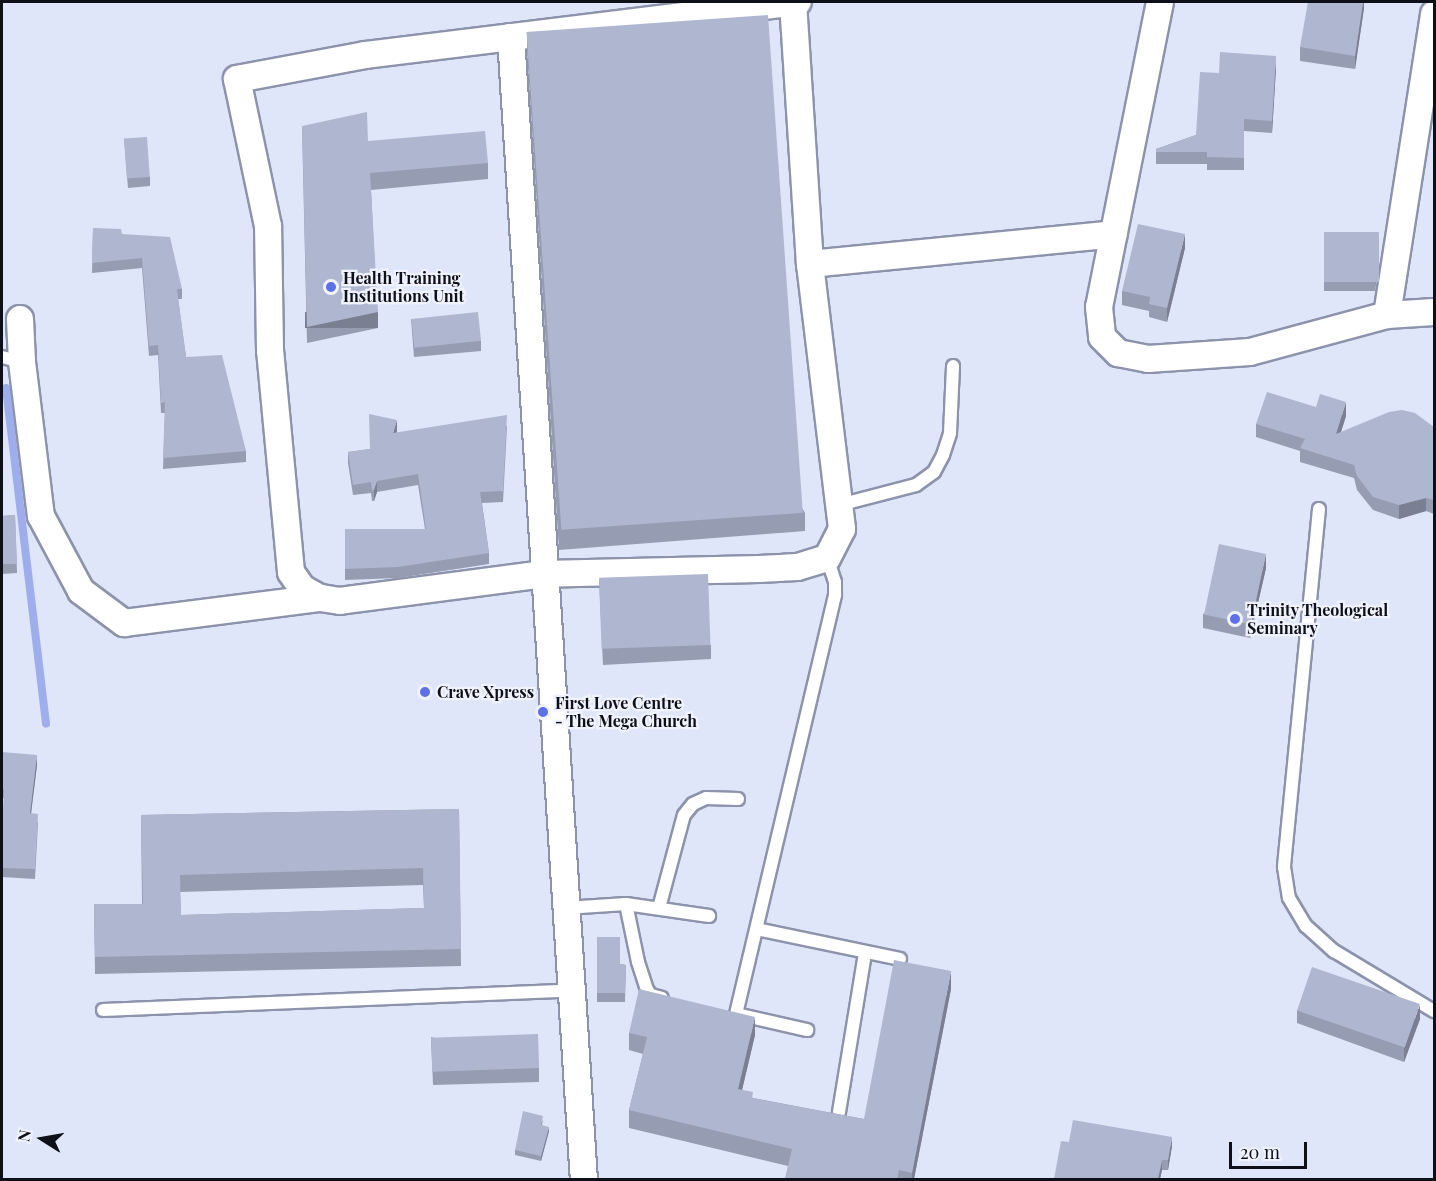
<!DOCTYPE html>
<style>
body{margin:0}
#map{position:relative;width:1436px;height:1181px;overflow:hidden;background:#dfe6fa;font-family:"Playfair Display",serif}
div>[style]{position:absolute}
.stream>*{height:8px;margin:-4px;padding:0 4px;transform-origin:4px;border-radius:4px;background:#9eaeec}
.roads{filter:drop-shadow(2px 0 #8c93ab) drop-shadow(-2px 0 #8c93ab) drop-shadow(0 2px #8c93ab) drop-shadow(0 -2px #8c93ab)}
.service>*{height:12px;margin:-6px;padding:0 6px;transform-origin:6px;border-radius:6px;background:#fff}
.minor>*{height:26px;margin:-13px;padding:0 13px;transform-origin:13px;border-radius:13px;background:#fff}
.wall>*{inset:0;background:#969db2}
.shaded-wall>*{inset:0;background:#7a7f91;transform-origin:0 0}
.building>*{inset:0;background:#afb6cf;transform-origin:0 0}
.dots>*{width:16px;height:16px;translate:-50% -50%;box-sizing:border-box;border:3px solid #f0f3fe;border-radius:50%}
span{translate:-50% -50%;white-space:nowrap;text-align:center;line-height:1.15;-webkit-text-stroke:4.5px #f0f3fe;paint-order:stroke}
.poi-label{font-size:16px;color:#0e1019;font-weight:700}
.left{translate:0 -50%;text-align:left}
.frame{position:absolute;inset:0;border:3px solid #0e1019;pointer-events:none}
.north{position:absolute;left:12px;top:1109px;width:60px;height:60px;-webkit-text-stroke:4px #f0f3fe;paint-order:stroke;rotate:281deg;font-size:16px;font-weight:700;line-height:24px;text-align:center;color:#0e1019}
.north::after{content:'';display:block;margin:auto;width:21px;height:27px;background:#0e1019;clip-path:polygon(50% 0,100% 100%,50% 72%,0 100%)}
.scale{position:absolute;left:1229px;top:1142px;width:78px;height:27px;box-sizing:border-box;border:3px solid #0e1019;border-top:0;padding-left:8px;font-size:18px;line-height:21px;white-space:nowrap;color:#0e1019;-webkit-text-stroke:4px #f0f3fe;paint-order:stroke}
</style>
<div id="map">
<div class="stream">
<div style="left:6px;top:388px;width:338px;rotate:83.2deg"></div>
</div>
<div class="roads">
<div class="service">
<div style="left:2px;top:357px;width:21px;rotate:14deg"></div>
<div style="left:839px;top:505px;width:80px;rotate:-14.6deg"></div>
<div style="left:916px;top:485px;width:22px;rotate:-36deg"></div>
<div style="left:934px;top:472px;width:19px;rotate:-62deg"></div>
<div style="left:943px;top:455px;width:23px;rotate:-72deg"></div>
<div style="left:950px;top:433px;width:67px;rotate:-87.4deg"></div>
<div style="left:1319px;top:509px;width:360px;rotate:95.6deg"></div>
<div style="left:1284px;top:867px;width:31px;rotate:81deg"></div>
<div style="left:1289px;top:898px;width:33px;rotate:59deg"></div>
<div style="left:1306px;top:926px;width:38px;rotate:42deg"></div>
<div style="left:1334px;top:951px;width:117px;rotate:31deg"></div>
<div style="left:626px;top:904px;width:59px;rotate:78.3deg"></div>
<div style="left:638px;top:962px;width:29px;rotate:72deg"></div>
<div style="left:647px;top:990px;width:6px;rotate:51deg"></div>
<div style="left:651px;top:995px;width:11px;rotate:15deg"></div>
<div style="left:565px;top:908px;width:61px;rotate:-3.8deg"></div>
<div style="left:626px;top:904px;width:84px;rotate:8.2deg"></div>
<div style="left:659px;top:908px;width:96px;rotate:-75deg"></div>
<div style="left:684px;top:815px;width:14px;rotate:-51deg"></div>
<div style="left:693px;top:804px;width:14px;rotate:-25deg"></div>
<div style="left:706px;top:798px;width:32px;rotate:2deg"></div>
<div style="left:757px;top:929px;width:146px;rotate:11.8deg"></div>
<div style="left:103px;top:1010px;width:468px;rotate:-2.4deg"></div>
<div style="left:736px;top:1014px;width:431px;rotate:-76.7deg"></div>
<div style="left:835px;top:595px;width:13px;rotate:-90deg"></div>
<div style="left:835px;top:582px;width:25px;rotate:-108deg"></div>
<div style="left:741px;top:1015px;width:68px;rotate:12.8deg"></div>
<div style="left:839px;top:1112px;width:161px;rotate:-80.7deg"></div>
</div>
<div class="minor">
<div style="left:793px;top:2px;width:263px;rotate:86.3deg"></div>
<div style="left:810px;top:264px;width:267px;rotate:83.1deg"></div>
<div style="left:842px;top:529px;width:33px;rotate:117deg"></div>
<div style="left:827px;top:558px;width:31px;rotate:163deg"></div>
<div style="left:797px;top:567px;width:38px;rotate:177deg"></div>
<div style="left:759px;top:569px;width:215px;rotate:178.7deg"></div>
<div style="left:544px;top:574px;width:206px;rotate:172.5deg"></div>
<div style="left:340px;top:601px;width:20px;rotate:-171deg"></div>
<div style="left:320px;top:598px;width:21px;rotate:-151deg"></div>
<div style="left:302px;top:588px;width:19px;rotate:-125deg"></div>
<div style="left:291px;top:572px;width:223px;rotate:-95.4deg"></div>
<div style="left:270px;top:350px;width:124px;rotate:-90.9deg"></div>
<div style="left:268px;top:226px;width:150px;rotate:-101.9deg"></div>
<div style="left:237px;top:79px;width:130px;rotate:-10.6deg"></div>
<div style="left:365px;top:55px;width:436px;rotate:-7deg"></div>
<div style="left:1160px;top:2px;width:311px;rotate:101.3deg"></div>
<div style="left:1099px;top:307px;width:30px;rotate:84deg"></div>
<div style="left:1102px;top:337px;width:23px;rotate:45deg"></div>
<div style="left:1118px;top:353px;width:31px;rotate:11deg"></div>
<div style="left:1148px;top:359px;width:102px;rotate:-3.9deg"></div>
<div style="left:1250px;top:352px;width:142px;rotate:-15.1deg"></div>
<div style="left:1387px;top:315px;width:47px;rotate:-3.7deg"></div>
<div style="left:511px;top:37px;width:1145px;rotate:86.35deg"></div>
<div style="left:810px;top:264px;width:305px;rotate:-5.6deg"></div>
<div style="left:1387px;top:315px;width:305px;rotate:-81.1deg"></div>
<div style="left:20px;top:319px;width:43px;rotate:87.3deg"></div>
<div style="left:22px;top:362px;width:155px;rotate:83deg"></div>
<div style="left:41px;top:516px;width:85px;rotate:61.9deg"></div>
<div style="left:81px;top:591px;width:54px;rotate:36.7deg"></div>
<div style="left:124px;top:623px;width:198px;rotate:-7.3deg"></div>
</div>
</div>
<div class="wall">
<div style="clip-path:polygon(1364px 2px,1364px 8px,1355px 69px,1300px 61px,1300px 47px)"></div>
<div style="clip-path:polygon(527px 33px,805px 513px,805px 531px,559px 550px,527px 51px)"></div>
<div style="clip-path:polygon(1276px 68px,1272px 133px,1244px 131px,1244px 170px,1207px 170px,1207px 164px,1156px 164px,1156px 149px,1196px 135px,1219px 73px)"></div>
<div style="clip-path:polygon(302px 126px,368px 141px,488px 163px,488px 179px,371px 190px,378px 328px,307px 343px)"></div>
<div style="clip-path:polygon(124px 138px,150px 177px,150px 186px,128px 188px)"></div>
<div style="clip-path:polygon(93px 228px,122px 234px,182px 289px,182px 299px,178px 299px,186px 357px,246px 451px,246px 462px,163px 469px,165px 413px,161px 413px,158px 355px,149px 356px,142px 268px,92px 273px)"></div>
<div style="clip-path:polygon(1324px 232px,1379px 241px,1375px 291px,1324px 291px)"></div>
<div style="clip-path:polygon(1185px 248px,1167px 322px,1149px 317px,1149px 311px,1122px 305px,1122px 291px)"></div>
<div style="clip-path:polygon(411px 319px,481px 341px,481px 351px,414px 357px)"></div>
<div style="clip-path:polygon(1316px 407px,1346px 416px,1341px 432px,1434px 427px,1434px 514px,1426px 511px,1399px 519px,1373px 510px,1357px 490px,1354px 478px,1300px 462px,1300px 451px,1256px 437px,1256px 424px)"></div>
<div style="clip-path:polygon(507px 426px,503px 502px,482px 503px,489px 553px,489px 564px,398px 578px,345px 580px,345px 529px,425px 529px,418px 485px,377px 492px,374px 501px,372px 501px,371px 493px,353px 495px,348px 463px,348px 452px,370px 449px,397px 431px,397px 433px)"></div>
<div style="clip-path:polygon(15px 515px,17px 573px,2px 574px,2px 516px)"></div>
<div style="clip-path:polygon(1266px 568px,1250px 638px,1203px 628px,1203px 614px)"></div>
<div style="clip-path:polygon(599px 580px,711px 645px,711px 659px,603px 665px)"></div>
<div style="clip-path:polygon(2px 752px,37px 765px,31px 813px,38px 823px,35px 879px,2px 877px,2px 840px,4px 798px,2px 798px)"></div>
<div style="clip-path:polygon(evenodd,459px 809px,461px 966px,95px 974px,94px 904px,142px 904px,141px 815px,459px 809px,423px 885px,424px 908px,181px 915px,180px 892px,423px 885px)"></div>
<div style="clip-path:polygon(597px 937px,620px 964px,626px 965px,625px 1002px,597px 1002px)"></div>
<div style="clip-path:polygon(951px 989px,914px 1179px,785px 1179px,788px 1166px,629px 1128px,629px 1110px,643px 1054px,629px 1050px,629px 1033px,755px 1035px,742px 1090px,753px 1098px,864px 1119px)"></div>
<div style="clip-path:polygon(1297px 1010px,1420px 1019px,1404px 1062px,1297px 1023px)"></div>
<div style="clip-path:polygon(431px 1037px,539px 1068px,539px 1082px,433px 1085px)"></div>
<div style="clip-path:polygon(543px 1120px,542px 1125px,549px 1131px,541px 1161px,515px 1155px,515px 1150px)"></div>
<div style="clip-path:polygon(1069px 1142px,1172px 1146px,1168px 1170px,1162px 1170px,1160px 1179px,1054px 1179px)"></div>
</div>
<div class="shaded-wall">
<div style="clip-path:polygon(1363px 2px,1364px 2px,1364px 8px,1355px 69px,1355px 56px)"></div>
<div style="clip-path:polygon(1276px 56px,1276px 68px,1272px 133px,1272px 121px)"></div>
<div style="clip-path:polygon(1379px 232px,1379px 241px,1375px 291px,1375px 282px)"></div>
<div style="clip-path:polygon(1185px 234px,1185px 248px,1167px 322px,1167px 308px)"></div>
<div style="left:378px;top:312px;width:16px;height:73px;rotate:90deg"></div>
<div style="clip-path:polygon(1346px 402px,1346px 416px,1336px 447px,1336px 434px)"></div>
<div style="clip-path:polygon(397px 420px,397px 431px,393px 444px,393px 433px)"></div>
<div style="clip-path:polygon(377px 481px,377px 492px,374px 501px,374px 490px)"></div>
<div style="clip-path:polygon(1426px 498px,1426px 511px,1399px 519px,1399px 505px)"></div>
<div style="clip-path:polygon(1266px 554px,1266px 568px,1250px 638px,1250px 625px)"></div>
<div style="clip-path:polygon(3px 599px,3px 613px,2px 617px,2px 604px)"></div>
<div style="clip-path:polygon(37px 755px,37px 765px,30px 822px,30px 813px)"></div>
<div style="clip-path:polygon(951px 971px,951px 989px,914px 1179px,912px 1179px,912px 1173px)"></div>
<div style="clip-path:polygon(1420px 1005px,1420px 1019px,1404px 1062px,1404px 1048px)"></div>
<div style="clip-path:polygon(755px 1017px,755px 1035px,738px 1107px,738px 1089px)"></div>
<div style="clip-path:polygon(549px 1127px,549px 1131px,541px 1161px,541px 1156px)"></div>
<div style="clip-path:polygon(1172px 1137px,1172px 1146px,1168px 1170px,1168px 1160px)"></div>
<div style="clip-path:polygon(1162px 1160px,1162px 1170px,1160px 1179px,1158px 1179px)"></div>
</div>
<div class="building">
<div style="clip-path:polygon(1308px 2px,1363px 2px,1355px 56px,1300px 47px)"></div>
<div style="left:768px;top:15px;width:499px;height:242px;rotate:86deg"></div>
<div style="clip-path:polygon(1220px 52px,1276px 56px,1272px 121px,1244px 119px,1244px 158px,1207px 157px,1207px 152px,1156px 152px,1156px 149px,1196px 135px,1200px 72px,1219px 73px)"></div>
<div style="clip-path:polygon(367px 112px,368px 141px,485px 131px,488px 163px,370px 173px,378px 312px,307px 327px,302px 126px)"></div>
<div style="left:147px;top:137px;width:40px;height:23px;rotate:86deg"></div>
<div style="clip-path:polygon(1138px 224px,1185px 234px,1167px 308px,1149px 304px,1150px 297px,1122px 291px)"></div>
<div style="clip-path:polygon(93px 228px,121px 229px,122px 234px,170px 237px,182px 289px,177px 289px,186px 357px,222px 355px,246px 451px,163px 458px,165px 402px,161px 403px,158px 345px,149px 346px,142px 258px,92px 263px)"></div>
<div style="left:1324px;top:232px;width:55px;height:50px"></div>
<div style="left:478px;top:312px;width:29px;height:67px;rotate:84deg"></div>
<div style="clip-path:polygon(1267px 392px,1316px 407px,1320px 394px,1346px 402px,1336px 434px,1389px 412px,1402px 410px,1415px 413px,1434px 427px,1434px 500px,1426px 498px,1399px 505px,1373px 497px,1357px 476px,1354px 465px,1300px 448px,1305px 439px,1256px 424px)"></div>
<div style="clip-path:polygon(369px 414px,397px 420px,393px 433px,507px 415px,503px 491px,480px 492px,489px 553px,398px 567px,345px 569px,345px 529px,426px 529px,418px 474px,377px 481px,374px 490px,372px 490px,371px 482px,353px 485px,348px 452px,370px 449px)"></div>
<div style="clip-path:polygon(15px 515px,17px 564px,2px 564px,2px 516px)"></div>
<div style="left:1219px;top:544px;width:48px;height:72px;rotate:12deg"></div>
<div style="left:708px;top:574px;width:71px;height:109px;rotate:88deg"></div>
<div style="clip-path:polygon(2px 752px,37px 755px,30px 813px,38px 814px,35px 869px,2px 868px,2px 840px,4px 789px,2px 789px)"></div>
<div style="clip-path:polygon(evenodd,459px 809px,461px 949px,95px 957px,94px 904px,143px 904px,141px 815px,459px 809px,423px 868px,424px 908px,181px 915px,180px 875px,423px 868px)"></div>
<div style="clip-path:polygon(597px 937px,620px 937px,620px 964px,626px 965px,625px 993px,597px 993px)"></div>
<div style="clip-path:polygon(894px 960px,951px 971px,912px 1173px,899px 1170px,897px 1179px,785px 1179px,792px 1149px,629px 1110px,647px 1037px,629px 1033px,639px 989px,755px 1017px,738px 1089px,753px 1092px,752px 1098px,864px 1119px)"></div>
<div style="left:1312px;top:967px;width:114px;height:46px;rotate:19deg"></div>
<div style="left:538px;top:1034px;width:34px;height:107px;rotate:88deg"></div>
<div style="clip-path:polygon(523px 1111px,543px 1116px,541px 1125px,549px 1127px,541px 1156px,515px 1150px)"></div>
<div style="clip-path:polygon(1073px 1120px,1172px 1137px,1168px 1160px,1162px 1160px,1158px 1179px,1054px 1179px,1061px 1141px,1069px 1142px)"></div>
</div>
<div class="dots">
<div style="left:331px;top:287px;background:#5e70e8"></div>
<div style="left:1235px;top:619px;background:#5e70e8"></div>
<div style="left:425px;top:692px;background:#5e70e8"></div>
<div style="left:543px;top:712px;background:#5e70e8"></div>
</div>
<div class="poi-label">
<span class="left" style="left:343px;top:287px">Health Training<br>Institutions Unit</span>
<span class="left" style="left:1247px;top:619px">Trinity Theological<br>Seminary</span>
<span class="left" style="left:437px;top:692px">Crave Xpress</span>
<span class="left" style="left:555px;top:712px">First Love Centre<br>- The Mega Church</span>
</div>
<div class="frame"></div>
<div class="north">N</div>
<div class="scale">20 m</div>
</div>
